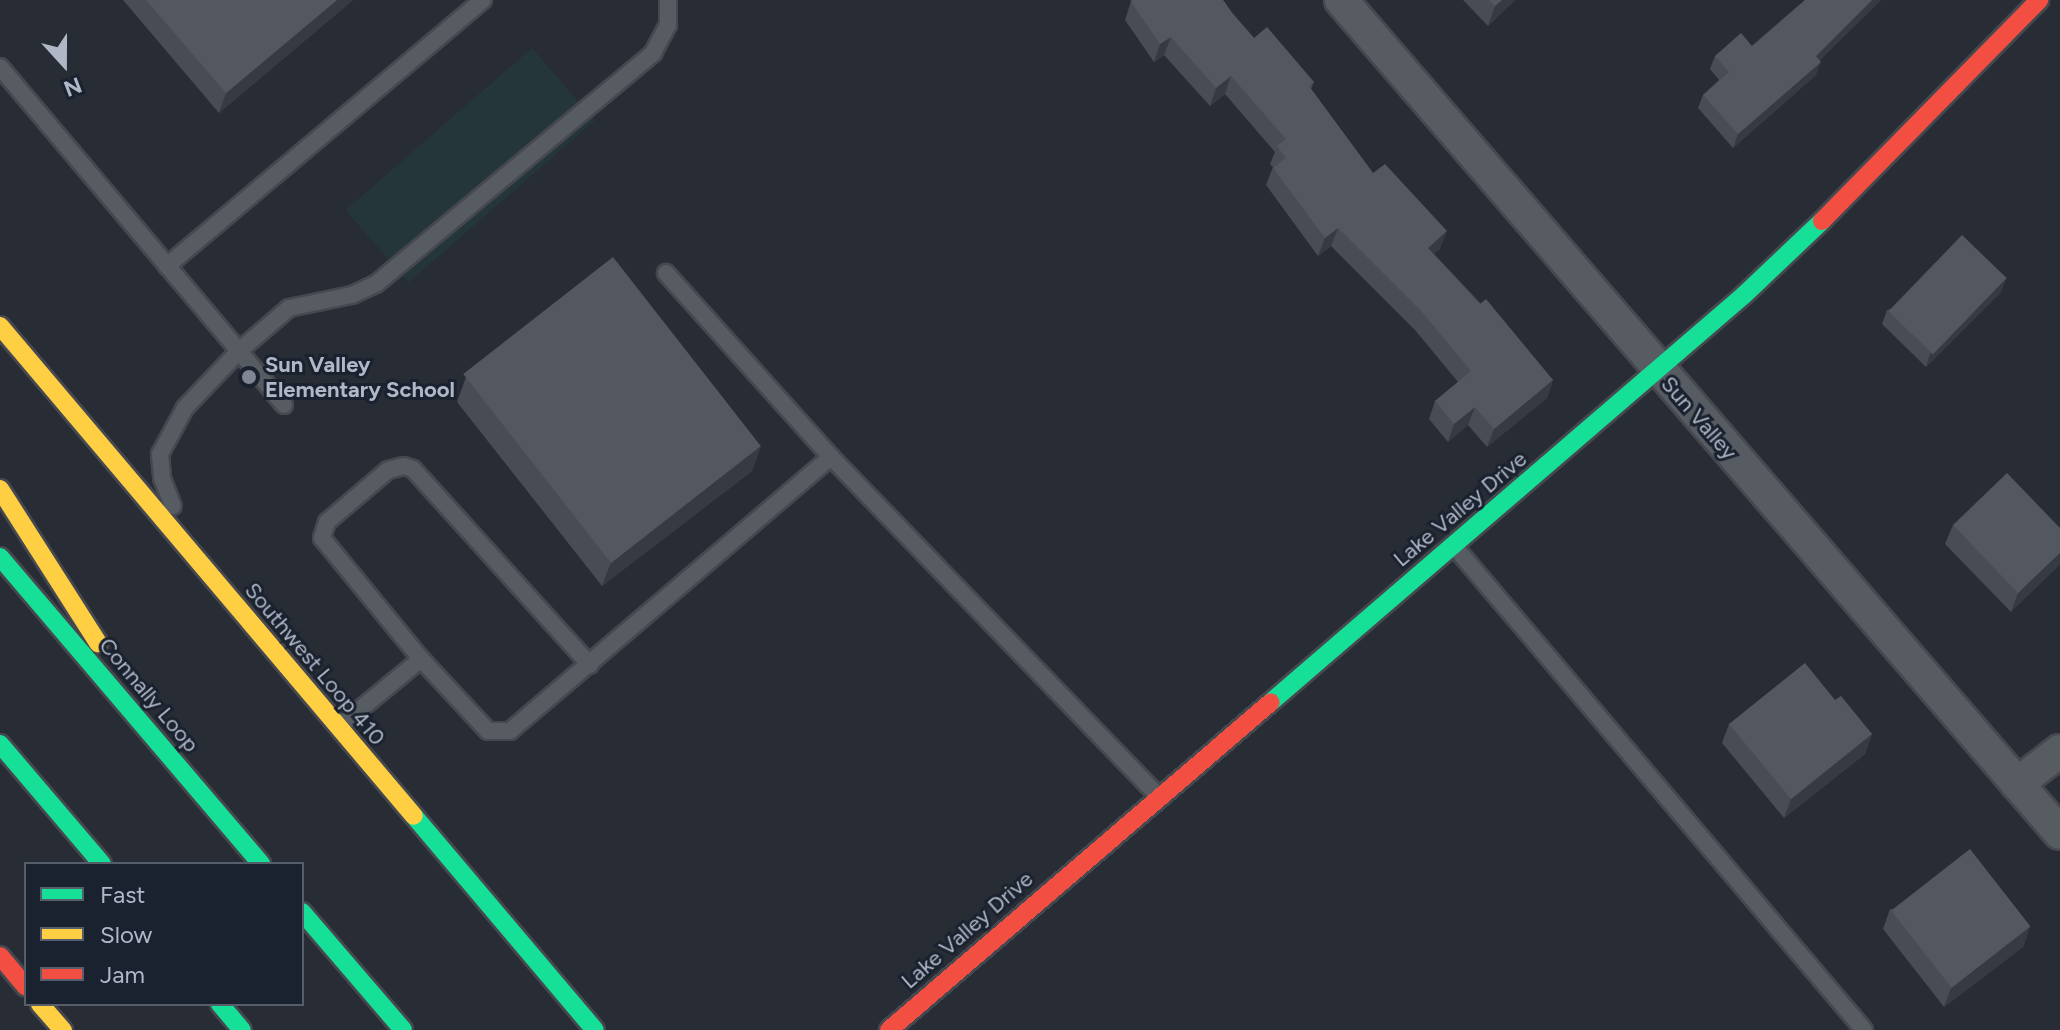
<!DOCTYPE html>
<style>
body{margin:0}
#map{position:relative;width:2060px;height:1030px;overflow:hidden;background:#282c34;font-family:Figtree,sans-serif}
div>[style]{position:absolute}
.green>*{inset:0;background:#24363a;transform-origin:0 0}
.roads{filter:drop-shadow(2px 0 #46484f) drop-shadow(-2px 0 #46484f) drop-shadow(0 2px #46484f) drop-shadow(0 -2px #46484f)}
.lane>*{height:16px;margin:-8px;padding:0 8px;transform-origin:8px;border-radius:8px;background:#575b62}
.street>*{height:32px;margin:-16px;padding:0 16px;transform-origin:16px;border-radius:16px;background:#575b62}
.fast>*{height:18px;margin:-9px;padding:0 9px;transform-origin:9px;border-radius:9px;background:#16e098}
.slow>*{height:18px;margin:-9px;padding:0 9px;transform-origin:9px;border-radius:9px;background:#ffcf43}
.jam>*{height:18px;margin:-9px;padding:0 9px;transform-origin:9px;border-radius:9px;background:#f24e42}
.wall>*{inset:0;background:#484c54}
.shaded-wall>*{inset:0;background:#363a42}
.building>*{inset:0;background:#535860;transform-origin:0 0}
.dots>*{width:22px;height:22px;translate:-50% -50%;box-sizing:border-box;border:4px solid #1b222f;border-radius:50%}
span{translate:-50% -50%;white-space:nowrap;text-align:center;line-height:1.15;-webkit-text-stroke:6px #1b222f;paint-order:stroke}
.poi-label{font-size:22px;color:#b0b7c6;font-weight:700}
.left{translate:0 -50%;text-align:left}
.street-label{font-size:22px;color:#b0b7c6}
.legend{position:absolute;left:24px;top:862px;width:280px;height:144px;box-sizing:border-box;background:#1b222f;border:2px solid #575e6b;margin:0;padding:10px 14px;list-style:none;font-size:24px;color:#b0b7c6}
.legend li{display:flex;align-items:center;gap:16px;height:40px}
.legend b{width:40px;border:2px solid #575e6b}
.north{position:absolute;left:24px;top:24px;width:80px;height:80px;-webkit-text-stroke:6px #1b222f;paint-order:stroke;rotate:159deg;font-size:22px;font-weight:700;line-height:32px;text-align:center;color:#b0b7c6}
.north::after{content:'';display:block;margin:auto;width:28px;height:36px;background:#b0b7c6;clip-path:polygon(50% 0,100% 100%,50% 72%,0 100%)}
</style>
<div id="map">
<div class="green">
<div style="left:532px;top:48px;width:96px;height:247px;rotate:49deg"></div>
</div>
<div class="roads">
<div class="lane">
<div style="left:0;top:67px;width:371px;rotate:49.9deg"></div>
<div style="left:239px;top:351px;width:79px;rotate:133.5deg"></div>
<div style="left:185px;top:408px;width:52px;rotate:118.5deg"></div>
<div style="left:160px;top:454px;width:24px;rotate:85deg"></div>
<div style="left:162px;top:478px;width:30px;rotate:69deg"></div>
<div style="left:167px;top:266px;width:413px;rotate:-40.1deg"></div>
<div style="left:666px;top:273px;width:247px;rotate:48.1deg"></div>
<div style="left:831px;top:457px;width:470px;rotate:46deg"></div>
<div style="left:284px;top:405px;width:70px;rotate:-129.8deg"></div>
<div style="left:239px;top:351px;width:66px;rotate:-40.7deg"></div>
<div style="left:289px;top:308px;width:64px;rotate:-11.7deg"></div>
<div style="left:352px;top:295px;width:26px;rotate:-25deg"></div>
<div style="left:376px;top:284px;width:361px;rotate:-39.8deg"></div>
<div style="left:653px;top:53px;width:32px;rotate:-62deg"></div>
<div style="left:668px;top:25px;width:25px;rotate:-90deg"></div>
<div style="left:1454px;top:546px;width:634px;rotate:49.73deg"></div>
<div style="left:421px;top:659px;width:156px;rotate:-129.3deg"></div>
<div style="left:322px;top:538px;width:17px;rotate:-73deg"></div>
<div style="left:327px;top:522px;width:80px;rotate:-40.4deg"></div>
<div style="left:388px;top:470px;width:16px;rotate:-14deg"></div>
<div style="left:404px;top:466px;width:9px;rotate:18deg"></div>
<div style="left:413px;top:469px;width:264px;rotate:47.9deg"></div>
<div style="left:341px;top:725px;width:104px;rotate:-39.5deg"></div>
<div style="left:421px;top:659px;width:98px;rotate:47.1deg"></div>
<div style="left:488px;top:731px;width:22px"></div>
<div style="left:510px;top:731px;width:422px;rotate:-40.5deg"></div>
</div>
<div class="street">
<div style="left:1341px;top:0;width:1100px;rotate:49.2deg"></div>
<div style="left:2017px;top:784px;width:54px;rotate:-37.5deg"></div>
</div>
<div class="fast">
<div style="left:0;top:557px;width:403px;rotate:49.6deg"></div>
<div style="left:1271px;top:702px;width:624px;rotate:-40.71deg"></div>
<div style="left:1744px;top:295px;width:108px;rotate:-43.5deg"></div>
<div style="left:0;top:744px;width:157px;rotate:49.6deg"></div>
<div style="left:414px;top:816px;width:280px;rotate:49.8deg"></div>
<div style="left:302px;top:912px;width:155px;rotate:49.4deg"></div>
<div style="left:220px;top:1004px;width:34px;rotate:50deg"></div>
</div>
<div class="slow">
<div style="left:0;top:326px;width:641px;rotate:49.81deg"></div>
<div style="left:0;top:489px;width:183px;rotate:57.5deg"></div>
<div style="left:40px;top:1004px;width:35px;rotate:49deg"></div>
</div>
<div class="jam">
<div style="left:1822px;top:221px;width:310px;rotate:-45.5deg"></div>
<div style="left:0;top:956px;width:40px;rotate:50deg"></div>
<div style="left:889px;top:1030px;width:503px;rotate:-40.65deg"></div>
</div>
</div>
<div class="wall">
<div style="clip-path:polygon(123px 0,353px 0,219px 113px)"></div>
<div style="clip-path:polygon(1130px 0,1223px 0,1233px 14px,1254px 38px,1314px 82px,1311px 89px,1373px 173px,1440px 249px,1434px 254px,1553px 380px,1547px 398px,1487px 447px,1468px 425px,1448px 442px,1429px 419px,1435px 401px,1458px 382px,1415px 330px,1331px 246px,1318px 256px,1266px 185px,1273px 167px,1270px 164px,1275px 152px,1225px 94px,1210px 106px,1164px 55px,1154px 62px,1125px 20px,1131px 1px)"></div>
<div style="clip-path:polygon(1463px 0,1515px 0,1488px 26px)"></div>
<div style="clip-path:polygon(1805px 0,1881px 0,1820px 60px,1816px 75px,1733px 148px,1698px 108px,1703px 95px,1719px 80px,1710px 69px,1715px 56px,1752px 46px)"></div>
<div style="clip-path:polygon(2006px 278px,2001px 292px,1926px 367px,1882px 324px,1887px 310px)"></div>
<div style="clip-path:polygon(466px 377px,761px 446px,752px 471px,602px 586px,457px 402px)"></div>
<div style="clip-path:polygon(1953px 525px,2060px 528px,2011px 612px,1945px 544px)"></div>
<div style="clip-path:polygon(1835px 700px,1872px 734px,1865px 754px,1784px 818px,1722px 743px,1729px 724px)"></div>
<div style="clip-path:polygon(1890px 909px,2030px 927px,2023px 947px,1944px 1007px,1883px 929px)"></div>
</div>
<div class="shaded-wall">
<div style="clip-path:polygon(337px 0,353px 0,219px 113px,226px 93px)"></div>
<div style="clip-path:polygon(1502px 0,1515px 0,1488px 26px,1495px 6px)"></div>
<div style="clip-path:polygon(1872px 0,1881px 0,1811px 69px,1816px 56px)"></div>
<div style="clip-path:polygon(1171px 37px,1164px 55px,1154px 62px,1160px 44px)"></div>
<div style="clip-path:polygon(1821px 62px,1816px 75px,1733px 148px,1738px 134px)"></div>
<div style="clip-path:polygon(1231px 76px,1225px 94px,1210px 106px,1216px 88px)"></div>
<div style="clip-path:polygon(1338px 228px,1331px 246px,1318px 256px,1325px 238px)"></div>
<div style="clip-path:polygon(1447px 231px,1440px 249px,1422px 265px,1428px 248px)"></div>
<div style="clip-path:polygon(2006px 278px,2001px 292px,1926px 367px,1930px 354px)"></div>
<div style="clip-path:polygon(1553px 380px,1547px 398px,1487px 447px,1494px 429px)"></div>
<div style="clip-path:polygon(1475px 407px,1468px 425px,1448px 442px,1454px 424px)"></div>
<div style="clip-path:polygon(761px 446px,752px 471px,602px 586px,611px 562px)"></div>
<div style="clip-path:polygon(2060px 553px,2060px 565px,2011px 612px,2018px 593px)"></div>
<div style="clip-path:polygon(1872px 734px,1865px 754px,1784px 818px,1791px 799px)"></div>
<div style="clip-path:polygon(2030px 927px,2023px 947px,1944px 1007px,1951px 988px)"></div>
</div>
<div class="building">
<div style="clip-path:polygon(146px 0,337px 0,226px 93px)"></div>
<div style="clip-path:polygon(1133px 0,1223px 0,1233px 14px,1254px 38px,1267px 27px,1314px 82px,1309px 86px,1373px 173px,1385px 164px,1447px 231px,1428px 248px,1480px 304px,1486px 299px,1553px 380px,1494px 429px,1475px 407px,1454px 424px,1435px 401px,1471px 371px,1422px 312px,1338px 228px,1325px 238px,1273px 168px,1286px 158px,1277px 146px,1286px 139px,1231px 76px,1216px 88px,1171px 37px,1160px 44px,1131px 2px)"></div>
<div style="clip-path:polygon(1489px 0,1502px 0,1495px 6px)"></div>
<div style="clip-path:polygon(1805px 0,1872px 0,1816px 56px,1821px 62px,1738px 134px,1703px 95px,1729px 72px,1715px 56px,1741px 33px,1752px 46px)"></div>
<div style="left:1962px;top:235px;width:62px;height:106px;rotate:44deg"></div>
<div style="left:613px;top:257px;width:240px;height:190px;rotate:52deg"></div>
<div style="clip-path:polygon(2007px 473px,2060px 528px,2060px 553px,2018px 593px,1953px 525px)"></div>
<div style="clip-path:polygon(1805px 663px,1835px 700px,1841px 696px,1872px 734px,1791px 799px,1729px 724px)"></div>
<div style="left:1970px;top:849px;width:98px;height:100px;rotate:52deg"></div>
</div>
<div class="dots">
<div style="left:249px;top:377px;background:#808693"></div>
</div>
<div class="poi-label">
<span class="left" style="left:265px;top:377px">Sun Valley<br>Elementary School</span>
</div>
<div class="street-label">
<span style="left:1699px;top:418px;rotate:49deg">Sun Valley</span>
<span style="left:1460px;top:509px;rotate:-40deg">Lake Valley Drive</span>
<span style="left:315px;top:664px;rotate:50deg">Southwest Loop 410</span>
<span style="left:149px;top:695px;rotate:50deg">Connally Loop</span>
<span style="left:967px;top:930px;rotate:-41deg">Lake Valley Drive</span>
</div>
<ul class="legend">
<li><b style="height:10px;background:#16e098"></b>Fast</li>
<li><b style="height:10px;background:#ffcf43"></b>Slow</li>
<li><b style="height:10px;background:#f24e42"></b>Jam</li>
</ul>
<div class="north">N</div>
</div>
